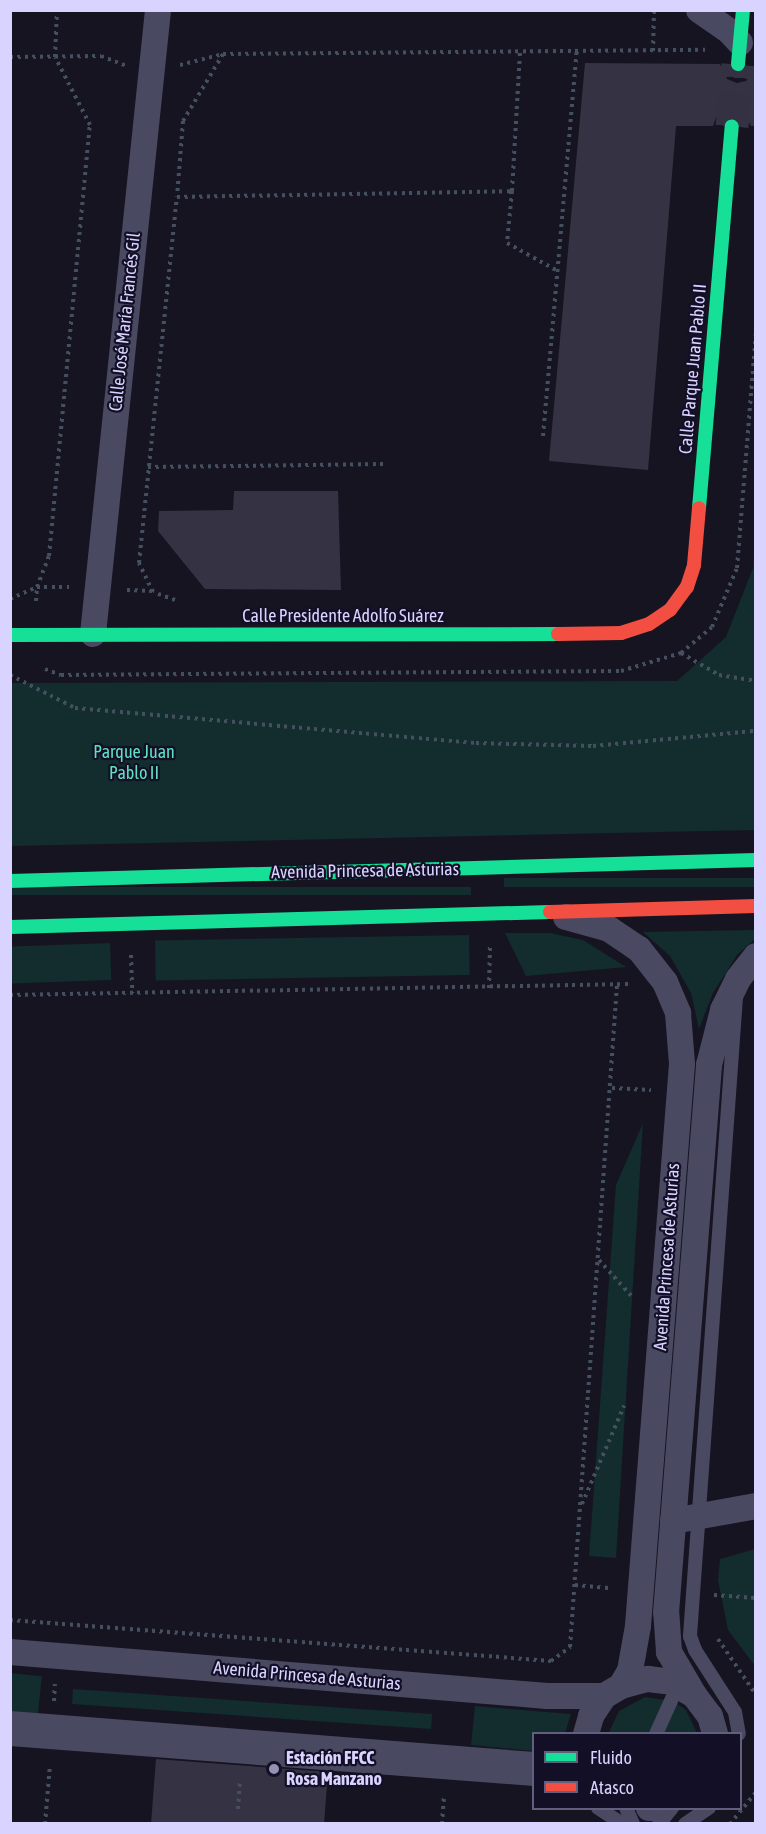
<!DOCTYPE html>
<meta charset="utf-8">
<style>
body{margin:0}
#map{position:relative;width:766px;height:1834px;overflow:hidden;background:#161421;font-family:"Asap Condensed",sans-serif}
div>[style]{position:absolute}
.green>*{inset:0;background:#132c2d;transform-origin:0 0}
.building>*{inset:0;background:#343243}
.secondary-tunnel>*{height:33px;margin-top:-16.5px;transform-origin:0;background:repeating-linear-gradient(90deg,#333142 0 33px,transparent 0 49px)}
.path>*{height:4px;margin-top:-2px;transform-origin:0;background:repeating-linear-gradient(90deg,#44505f 0 3px,transparent 0 7.5px)}
.lane>*{height:14px;margin:-7px;padding:0 7px;transform-origin:7px;border-radius:7px;background:#4a4962}
.street>*{height:26px;margin:-13px;padding:0 13px;transform-origin:13px;border-radius:13px;background:#4a4962}
.fast>*{height:14px;margin:-7px;padding:0 7px;transform-origin:7px;border-radius:7px;background:#16e098}
.jam>*{height:14px;margin:-7px;padding:0 7px;transform-origin:7px;border-radius:7px;background:#f24e42}
.dots>*{width:16px;height:16px;translate:-50% -50%;box-sizing:border-box;border:3px solid #130f26;border-radius:50%}
span{translate:-50% -50%;white-space:nowrap;text-align:center;line-height:1.15;-webkit-text-stroke:4.5px #130f26;paint-order:stroke}
.street-label{font-size:18px;color:#d9d4ff}
.park-label{font-size:18px;color:#5fe0c0}
.poi-label{font-size:18px;color:#d9d4ff;font-weight:700}
.left{translate:0 -50%;text-align:left}
.frame{position:absolute;inset:0;border:12px solid #d9d4ff;pointer-events:none}
.legend{position:absolute;left:532px;top:1732px;width:210px;height:78px;box-sizing:border-box;background:#130f26;border:2px solid #625e7d;margin:0;padding:8px 10px;list-style:none;font-size:18px;color:#d9d4ff}
.legend li{display:flex;align-items:center;gap:12px;height:30px}
.legend b{width:30px;border:2px solid #625e7d}
</style>
<div id="map">
<div class="green">
<div style="clip-path:polygon(755px 535px,755px 830px,11px 846px,11px 683px,677px 681px,726px 637px,753px 568px)"></div>
<div style="left:755px;top:878px;width:9px;height:251px;rotate:90deg"></div>
<div style="left:471px;top:887px;width:8px;height:460px;rotate:90deg"></div>
<div style="clip-path:polygon(755px 930px,755px 939px,737px 955px,713px 993px,699px 1029px,691px 993px,670px 956px,643px 932px)"></div>
<div style="clip-path:polygon(505px 933px,550px 933px,583px 940px,626px 967px,526px 976px)"></div>
<div style="left:469px;top:935px;width:40px;height:314px;rotate:89deg"></div>
<div style="left:110px;top:943px;width:37px;height:99px;rotate:88deg"></div>
<div style="clip-path:polygon(643px 1123px,616px 1558px,589px 1556px,616px 1185px)"></div>
<div style="clip-path:polygon(755px 1549px,756px 1549px,755px 1666px,728px 1630px,718px 1580px,720px 1559px)"></div>
<div style="left:11px;top:1673px;width:31px;height:38px;rotate:6deg"></div>
<div style="left:73px;top:1689px;width:360px;height:15px;rotate:4deg"></div>
<div style="clip-path:polygon(645px 1697px,673px 1701px,686px 1710px,697px 1733px,608px 1734px,619px 1711px)"></div>
<div style="clip-path:polygon(475px 1706px,571px 1714px,565px 1733px,534px 1734px,533px 1751px,471px 1745px)"></div>
</div>
<div class="building">
<div style="clip-path:polygon(585px 63px,720px 64px,727px 79px,737px 83px,746px 81px,756px 69px,756px 126px,751px 126px,743px 111px,733px 107px,717px 115px,713px 126px,676px 126px,648px 470px,549px 461px)"></div>
<div style="clip-path:polygon(234px 491px,338px 491px,341px 590px,205px 589px,158px 531px,159px 511px,233px 510px)"></div>
<div style="clip-path:polygon(156px 1759px,328px 1772px,324px 1824px,151px 1824px)"></div>
</div>
<div class="secondary-tunnel">
<div style="left:732px;top:126px;width:62px;rotate:-84.5deg"></div>
</div>
<div class="path">
<div style="left:653px;top:51px;width:41px;rotate:-88.6deg"></div>
<div style="left:223px;top:54px;width:78px;rotate:120.8deg"></div>
<div style="left:183px;top:121px;width:76px;rotate:94.5deg"></div>
<div style="left:177px;top:197px;width:335px;rotate:-1deg"></div>
<div style="left:512px;top:191px;width:52px;rotate:95.5deg"></div>
<div style="left:507px;top:243px;width:58px;rotate:28.8deg"></div>
<div style="left:10px;top:57px;width:91px;rotate:-0.6deg"></div>
<div style="left:101px;top:56px;width:26px;rotate:21deg"></div>
<div style="left:180px;top:65px;width:44px;rotate:-14.3deg"></div>
<div style="left:223px;top:54px;width:482px;rotate:-0.5deg"></div>
<div style="left:512px;top:191px;width:140px;rotate:-86.7deg"></div>
<div style="left:543px;top:436px;width:386px;rotate:-85deg"></div>
<div style="left:148px;top:467px;width:237px;rotate:-0.7deg"></div>
<div style="left:127px;top:590px;width:26px;rotate:2deg"></div>
<div style="left:10px;top:599px;width:30px;rotate:-24deg"></div>
<div style="left:37px;top:587px;width:33px;rotate:-69deg"></div>
<div style="left:49px;top:556px;width:433px;rotate:-84.6deg"></div>
<div style="left:90px;top:125px;width:76px;rotate:-117.2deg"></div>
<div style="left:55px;top:57px;width:47px;rotate:-87.6deg"></div>
<div style="left:175px;top:600px;width:23px;rotate:-160deg"></div>
<div style="left:153px;top:592px;width:32px;rotate:-116deg"></div>
<div style="left:139px;top:563px;width:368px;rotate:-84.1deg"></div>
<div style="left:36px;top:601px;width:14px;rotate:-86deg"></div>
<div style="left:37px;top:587px;width:32px"></div>
<div style="left:681px;top:653px;width:44px;rotate:30.1deg"></div>
<div style="left:719px;top:675px;width:37px;rotate:9deg"></div>
<div style="left:45px;top:669px;width:17px;rotate:21deg"></div>
<div style="left:61px;top:675px;width:560px;rotate:-0.41deg"></div>
<div style="left:621px;top:671px;width:63px;rotate:-16.7deg"></div>
<div style="left:681px;top:653px;width:40px;rotate:-40deg"></div>
<div style="left:712px;top:627px;width:64px;rotate:-67deg"></div>
<div style="left:737px;top:568px;width:239px;rotate:-85.4deg"></div>
<div style="left:10px;top:675px;width:73px;rotate:26.9deg"></div>
<div style="left:75px;top:708px;width:403px;rotate:5deg"></div>
<div style="left:476px;top:743px;width:117px;rotate:1.5deg"></div>
<div style="left:593px;top:746px;width:164px;rotate:-5.3deg"></div>
<div style="left:131px;top:955px;width:38px;rotate:88deg"></div>
<div style="left:489px;top:988px;width:44px;rotate:-88.7deg"></div>
<div style="left:10px;top:995px;width:619px;rotate:-1.02deg"></div>
<div style="left:612px;top:1088px;width:39px;rotate:3deg"></div>
<div style="left:599px;top:1260px;width:52px;rotate:48.1deg"></div>
<div style="left:582px;top:1504px;width:107px;rotate:-66.8deg"></div>
<div style="left:575px;top:1585px;width:36px;rotate:5deg"></div>
<div style="left:714px;top:1595px;width:42px;rotate:4.1deg"></div>
<div style="left:10px;top:1620px;width:543px;rotate:4.33deg"></div>
<div style="left:551px;top:1661px;width:24px;rotate:-36deg"></div>
<div style="left:570px;top:1647px;width:664px;rotate:-85.94deg"></div>
<div style="left:718px;top:1639px;width:68px;rotate:55.8deg"></div>
<div style="left:54px;top:1701px;width:17px;rotate:-87deg"></div>
<div style="left:238px;top:1809px;width:29px;rotate:-86deg"></div>
<div style="left:45px;top:1824px;width:59px;rotate:-85.2deg"></div>
<div style="left:442px;top:1824px;width:30px;rotate:-86deg"></div>
<div style="left:730px;top:1824px;width:41px;rotate:-50.9deg"></div>
</div>
<div class="lane">
<div style="left:736px;top:997px;width:641px;rotate:94.12deg"></div>
<div style="left:690px;top:1636px;width:15px;rotate:70deg"></div>
<div style="left:695px;top:1650px;width:74px;rotate:57.2deg"></div>
<div style="left:735px;top:1712px;width:22px;rotate:80deg"></div>
<div style="left:656px;top:1734px;width:58px;rotate:-65.6deg"></div>
<div style="left:10px;top:1739px;width:526px;rotate:4.37deg"></div>
<div style="left:598px;top:1808px;width:30px;rotate:33deg"></div>
<div style="left:626px;top:1808px;width:17px;rotate:66deg"></div>
<div style="left:659px;top:1824px;width:21px;rotate:-51deg"></div>
<div style="left:685px;top:1824px;width:29px;rotate:-34deg"></div>
</div>
<div class="street">
<div style="left:699px;top:10px;width:37px;rotate:35deg"></div>
<div style="left:729px;top:31px;width:16px;rotate:47deg"></div>
<div style="left:93px;top:634px;width:627px;rotate:-84.05deg"></div>
<div style="left:566px;top:917px;width:45px;rotate:15.6deg"></div>
<div style="left:609px;top:929px;width:36px;rotate:34deg"></div>
<div style="left:639px;top:949px;width:42px;rotate:51.8deg"></div>
<div style="left:665px;top:982px;width:34px;rotate:67deg"></div>
<div style="left:678px;top:1013px;width:51px;rotate:85.5deg"></div>
<div style="left:682px;top:1064px;width:564px;rotate:94.48deg"></div>
<div style="left:638px;top:1626px;width:46px;rotate:100.1deg"></div>
<div style="left:630px;top:1671px;width:17px;rotate:121deg"></div>
<div style="left:673px;top:1521px;width:84px;rotate:-10.2deg"></div>
<div style="left:10px;top:1652px;width:539px;rotate:4.68deg"></div>
<div style="left:547px;top:1696px;width:57px"></div>
<div style="left:694px;top:1695px;width:50px;rotate:-120.2deg"></div>
<div style="left:669px;top:1652px;width:39px;rotate:-94deg"></div>
<div style="left:666px;top:1613px;width:550px;rotate:-85.51deg"></div>
<div style="left:709px;top:1065px;width:57px;rotate:-75.7deg"></div>
<div style="left:723px;top:1010px;width:34px;rotate:-64deg"></div>
<div style="left:738px;top:979px;width:29px;rotate:-52deg"></div>
<div style="left:10px;top:1724px;width:526px;rotate:4.47deg"></div>
<div style="left:586px;top:1734px;width:19px;rotate:-74deg"></div>
<div style="left:591px;top:1716px;width:24px;rotate:-57deg"></div>
<div style="left:604px;top:1696px;width:20px;rotate:-30deg"></div>
<div style="left:621px;top:1686px;width:28px;rotate:-15deg"></div>
<div style="left:648px;top:1679px;width:24px;rotate:7deg"></div>
<div style="left:672px;top:1682px;width:26px;rotate:31deg"></div>
<div style="left:694px;top:1695px;width:26px;rotate:53deg"></div>
<div style="left:710px;top:1716px;width:19px;rotate:74deg"></div>
<div style="left:649px;top:1808px;width:4px"></div>
</div>
<div class="fast">
<div style="left:738px;top:64px;width:54px;rotate:-84.7deg"></div>
<div style="left:699px;top:508px;width:383px;rotate:-85.1deg"></div>
<div style="left:10px;top:635px;width:548px;rotate:-0.1deg"></div>
<div style="left:10px;top:881px;width:746px;rotate:-1.61deg"></div>
<div style="left:10px;top:927px;width:540px;rotate:-1.59deg"></div>
</div>
<div class="jam">
<div style="left:558px;top:634px;width:63px;rotate:-0.9deg"></div>
<div style="left:621px;top:633px;width:29px;rotate:-18deg"></div>
<div style="left:649px;top:624px;width:25px;rotate:-34deg"></div>
<div style="left:670px;top:610px;width:29px;rotate:-54deg"></div>
<div style="left:687px;top:587px;width:23px;rotate:-72deg"></div>
<div style="left:694px;top:565px;width:57px;rotate:-85deg"></div>
<div style="left:550px;top:912px;width:206px;rotate:-1.7deg"></div>
</div>
<div class="dots">
<div style="left:274px;top:1769px;background:#9591b1"></div>
</div>
<div class="street-label">
<span style="left:125px;top:322px;rotate:-84deg">Calle José María Francés Gil</span>
<span style="left:693px;top:369px;rotate:-85deg">Calle Parque Juan Pablo II</span>
<span style="left:343px;top:616px">Calle Presidente Adolfo Suárez</span>
<span style="left:365px;top:871px;rotate:-1deg">Avenida Princesa de Asturias</span>
<span style="left:667px;top:1257px;rotate:-86deg">Avenida Princesa de Asturias</span>
<span style="left:307px;top:1676px;rotate:5deg">Avenida Princesa de Asturias</span>
</div>
<div class="park-label">
<span style="left:134px;top:763px">Parque Juan<br>Pablo II</span>
</div>
<div class="poi-label">
<span class="left" style="left:286px;top:1769px">Estación FFCC<br>Rosa Manzano</span>
</div>
<div class="frame"></div>
<ul class="legend">
<li><b style="height:8px;background:#16e098"></b>Fluido</li>
<li><b style="height:8px;background:#f24e42"></b>Atasco</li>
</ul>
</div>
